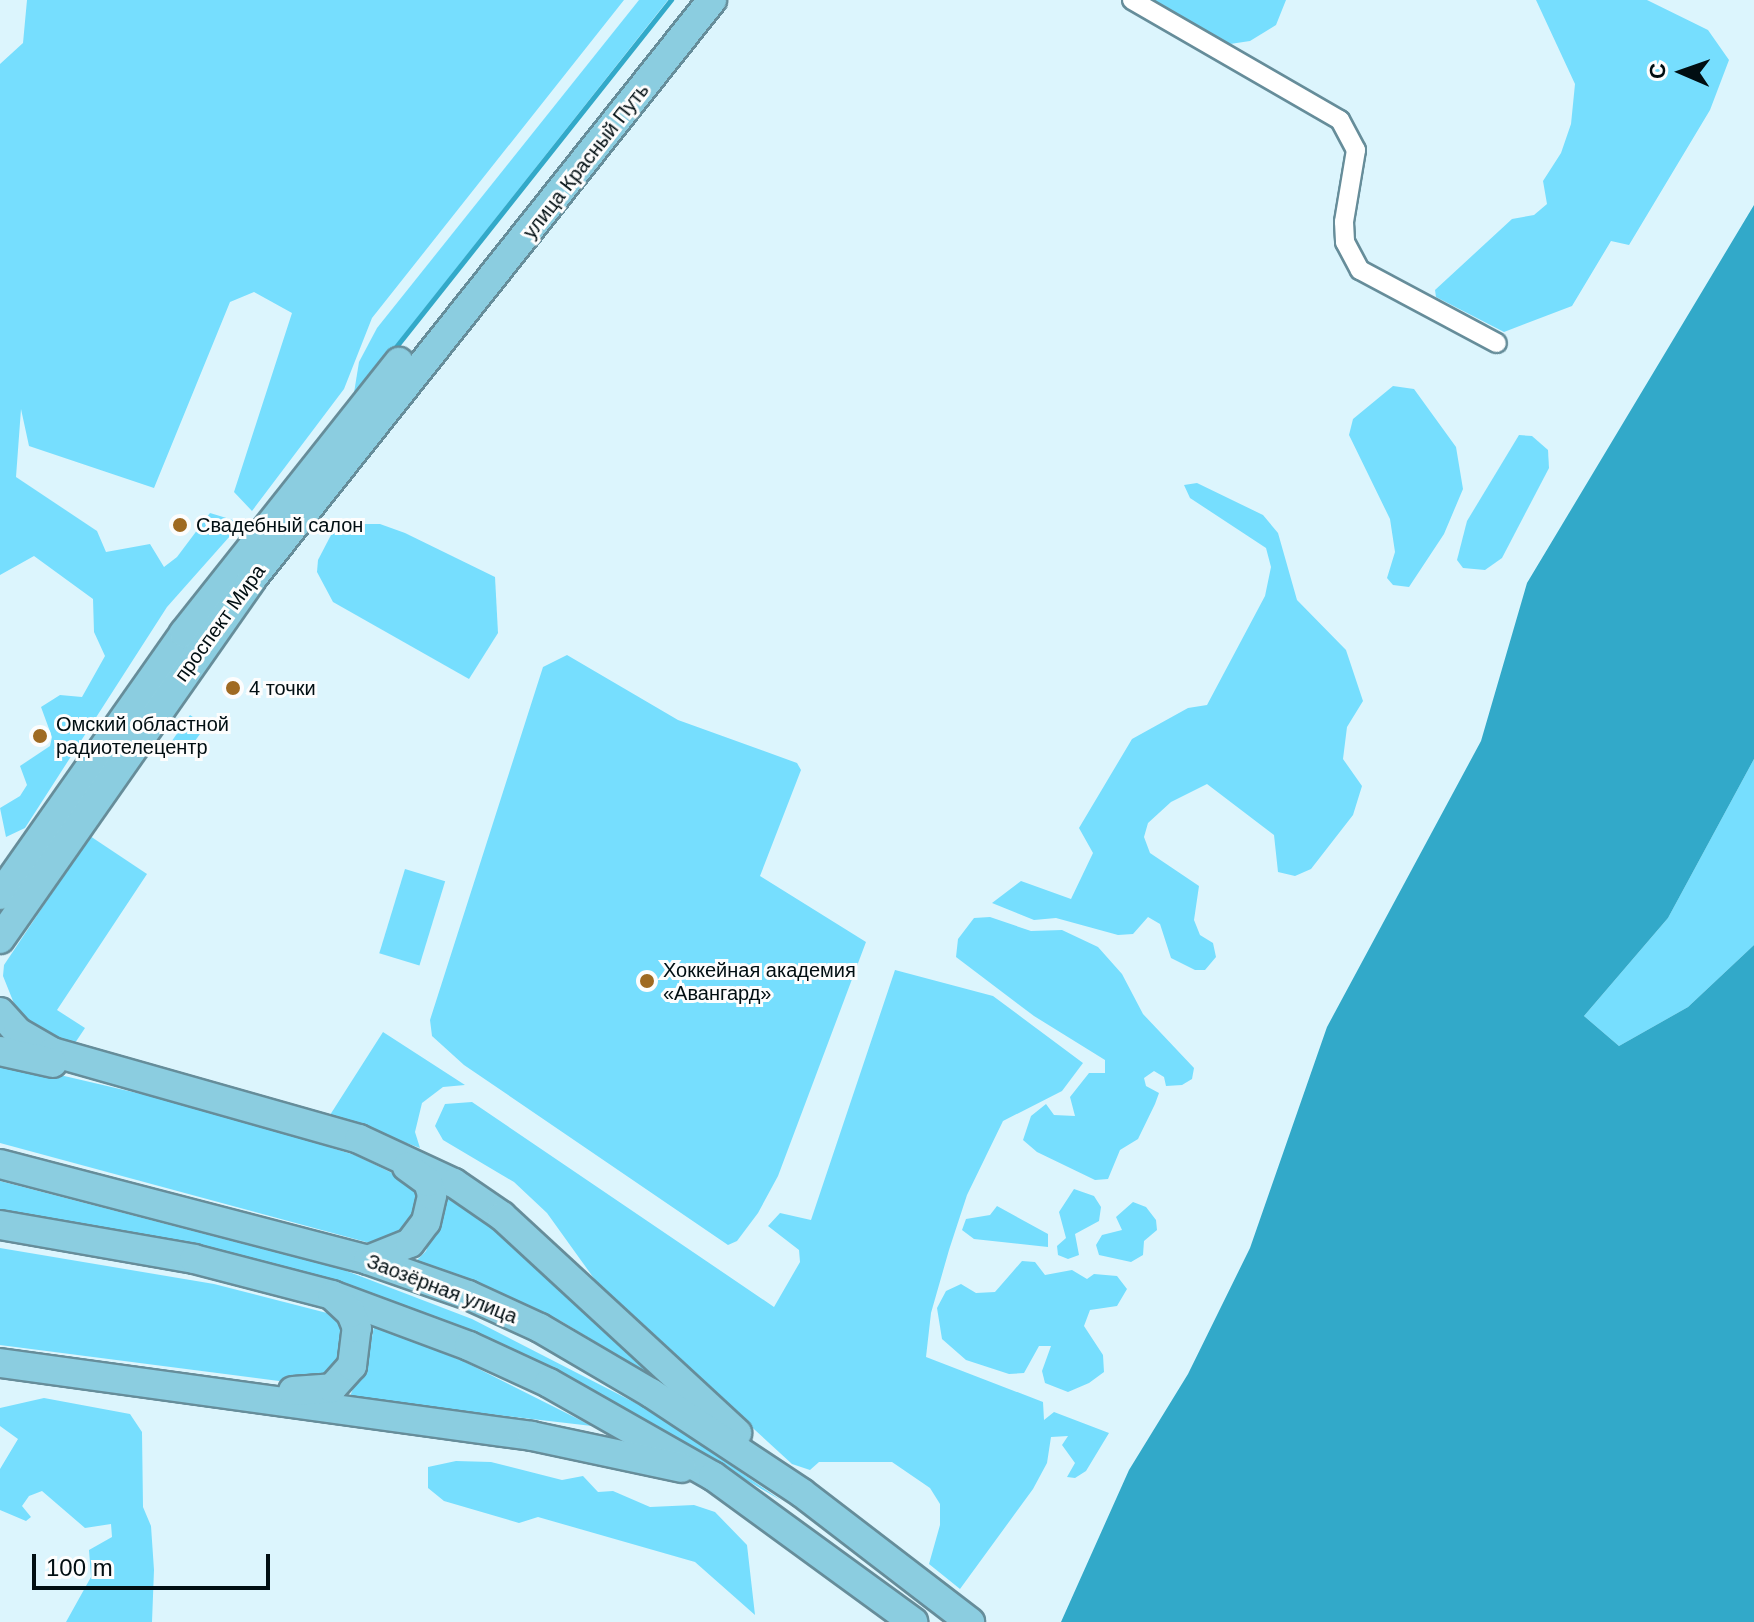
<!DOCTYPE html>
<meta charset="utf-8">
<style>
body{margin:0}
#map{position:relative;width:1754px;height:1622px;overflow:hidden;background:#dcf5fd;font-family:Arial,sans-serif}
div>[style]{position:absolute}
.green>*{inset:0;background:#76defe;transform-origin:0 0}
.water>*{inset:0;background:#32a9c9}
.stream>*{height:5px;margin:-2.5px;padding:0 2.5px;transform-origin:2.5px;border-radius:2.5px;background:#32a9c9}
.roads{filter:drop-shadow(2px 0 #668d9a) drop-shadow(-2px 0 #668d9a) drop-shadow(0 2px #668d9a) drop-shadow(0 -2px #668d9a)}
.street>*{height:18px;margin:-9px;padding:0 9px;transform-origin:9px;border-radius:9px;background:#fff}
.primary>*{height:28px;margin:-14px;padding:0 14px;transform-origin:14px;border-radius:14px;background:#8bcde0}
.dots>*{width:22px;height:22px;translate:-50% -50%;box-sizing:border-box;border:4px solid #fdfdfd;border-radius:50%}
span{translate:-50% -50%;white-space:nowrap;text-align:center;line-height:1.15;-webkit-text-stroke:6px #fdfdfd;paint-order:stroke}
.street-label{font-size:20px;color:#010e12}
.poi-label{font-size:20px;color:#010e12}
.left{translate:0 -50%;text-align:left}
.north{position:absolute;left:1642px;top:32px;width:80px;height:80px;-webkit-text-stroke:6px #fdfdfd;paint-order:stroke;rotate:272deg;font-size:22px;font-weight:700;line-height:32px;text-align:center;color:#010e12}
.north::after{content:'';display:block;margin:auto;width:28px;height:36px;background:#010e12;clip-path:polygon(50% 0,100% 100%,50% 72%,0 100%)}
.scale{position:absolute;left:32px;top:1554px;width:238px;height:36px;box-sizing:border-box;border:4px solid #010e12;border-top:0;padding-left:10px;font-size:24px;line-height:28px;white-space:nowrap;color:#010e12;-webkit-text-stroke:6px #fdfdfd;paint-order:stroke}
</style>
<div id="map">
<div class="green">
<div style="clip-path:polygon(27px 0,624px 0,372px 318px,344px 389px,252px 511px,234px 492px,292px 313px,254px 292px,230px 302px,154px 488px,29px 446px,21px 409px,16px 477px,97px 531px,106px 552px,150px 544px,164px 567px,177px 557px,210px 513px,233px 520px,230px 536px,167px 607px,25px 828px,6px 837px,0 808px,20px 796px,27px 785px,20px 766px,50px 746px,52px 737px,41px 707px,60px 695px,82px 697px,105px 656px,94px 632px,93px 599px,34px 556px,0 575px,0 64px,23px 43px)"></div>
<div style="clip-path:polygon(639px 0,668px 0,353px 399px,359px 362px,377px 328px)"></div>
<div style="clip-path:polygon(1148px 0,1286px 0,1276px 25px,1250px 41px,1230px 44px)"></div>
<div style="clip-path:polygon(1536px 0,1647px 0,1708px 30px,1729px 60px,1710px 110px,1629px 245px,1611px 241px,1572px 306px,1504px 332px,1436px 297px,1435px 290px,1512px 219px,1534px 215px,1547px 204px,1543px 181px,1561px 153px,1571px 124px,1575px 84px)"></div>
<div style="clip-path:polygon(1393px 386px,1414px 389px,1456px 447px,1463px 489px,1444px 534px,1409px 587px,1393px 585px,1387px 578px,1395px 552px,1390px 519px,1349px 435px,1353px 419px)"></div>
<div style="clip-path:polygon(1519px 435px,1532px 436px,1548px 450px,1549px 468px,1502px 558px,1485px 570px,1463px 568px,1457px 560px,1467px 521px)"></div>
<div style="clip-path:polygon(1197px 483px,1263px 515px,1278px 533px,1297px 600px,1346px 650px,1363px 701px,1347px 727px,1343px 759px,1362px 786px,1353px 815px,1311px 869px,1295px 876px,1278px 872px,1274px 835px,1207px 784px,1171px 802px,1148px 823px,1144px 837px,1150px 853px,1199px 886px,1194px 920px,1200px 935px,1213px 943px,1216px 957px,1205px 970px,1195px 970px,1171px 958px,1160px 924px,1148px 917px,1133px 934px,1118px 935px,1056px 918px,1034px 920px,992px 903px,1021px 881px,1071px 899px,1093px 853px,1079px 828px,1132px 739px,1188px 708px,1207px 705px,1265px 596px,1271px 567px,1266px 548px,1190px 498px,1184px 485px)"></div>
<div style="clip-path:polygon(354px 524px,380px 524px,405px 533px,495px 577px,498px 633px,469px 679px,333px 602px,317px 572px,318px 560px,331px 535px)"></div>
<div style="clip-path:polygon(567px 655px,678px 720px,797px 763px,801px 770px,760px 876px,866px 942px,778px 1176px,758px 1213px,737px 1241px,728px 1245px,464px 1065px,432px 1036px,430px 1020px,543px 667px)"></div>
<div style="left:190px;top:715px;width:19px;height:35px;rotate:35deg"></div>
<div style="clip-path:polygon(1754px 759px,1754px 945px,1688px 1007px,1619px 1046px,1584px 1016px,1668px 918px)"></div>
<div style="clip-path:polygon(90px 836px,147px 874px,57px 1010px,85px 1028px,69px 1052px,21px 1021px,3px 976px,4px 965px)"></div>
<div style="left:405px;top:869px;width:42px;height:88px;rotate:17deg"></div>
<div style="clip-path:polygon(990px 917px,1031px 931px,1062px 930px,1098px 947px,1122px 974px,1143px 1014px,1194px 1068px,1192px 1079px,1182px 1085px,1166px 1086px,1164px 1077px,1154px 1071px,1144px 1078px,1146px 1086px,1159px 1093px,1155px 1104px,1138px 1139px,1120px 1150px,1108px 1179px,1095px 1180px,1037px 1152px,1023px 1140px,1031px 1116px,1046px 1104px,1054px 1115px,1075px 1116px,1070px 1097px,1089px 1073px,1105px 1073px,1105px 1060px,1034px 1016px,956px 957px,958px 939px,974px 918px)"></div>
<div style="clip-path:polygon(895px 970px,993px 996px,1083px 1063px,1062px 1091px,1003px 1121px,967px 1195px,949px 1250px,931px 1313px,926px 1357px,1043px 1402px,1044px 1420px,1054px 1412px,1109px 1433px,1086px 1471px,1075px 1478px,1067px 1477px,1075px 1463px,1062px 1445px,1068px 1436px,1051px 1437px,1047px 1463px,1033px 1489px,960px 1589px,929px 1564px,940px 1525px,940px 1504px,930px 1488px,892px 1462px,819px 1462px,810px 1470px,792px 1464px,603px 1291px,547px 1213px,514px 1182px,443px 1140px,435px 1126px,445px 1104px,472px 1102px,774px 1307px,800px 1262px,799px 1250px,768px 1226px,780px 1213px,811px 1220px)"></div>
<div style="clip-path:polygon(383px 1032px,465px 1085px,443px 1087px,422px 1103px,415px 1132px,420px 1148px,330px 1115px)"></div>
<div style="clip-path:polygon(0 1061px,197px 1107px,355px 1155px,421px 1187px,410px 1230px,377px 1245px,0 1143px)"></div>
<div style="clip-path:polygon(0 1181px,344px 1270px,472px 1319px,659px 1415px,782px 1501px,709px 1458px,503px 1353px,0 1217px)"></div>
<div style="clip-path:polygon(1074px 1189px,1094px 1196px,1101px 1207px,1099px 1221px,1075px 1234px,1079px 1255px,1068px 1259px,1058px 1255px,1057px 1246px,1066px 1238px,1059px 1212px)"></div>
<div style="clip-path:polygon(448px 1195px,501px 1229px,670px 1387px,561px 1321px,415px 1262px,426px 1251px)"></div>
<div style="clip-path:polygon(1133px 1202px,1146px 1207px,1156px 1220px,1157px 1230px,1144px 1241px,1143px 1255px,1131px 1262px,1099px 1255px,1096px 1245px,1102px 1235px,1122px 1230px,1116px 1217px)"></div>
<div style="clip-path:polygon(997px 1206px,1048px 1234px,1048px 1247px,974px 1239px,962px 1230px,966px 1219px,990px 1215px)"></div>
<div style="clip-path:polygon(0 1248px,214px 1284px,327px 1313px,350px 1334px,333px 1374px,302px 1384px,0 1345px)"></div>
<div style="clip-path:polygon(1022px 1261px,1035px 1262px,1045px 1275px,1072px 1270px,1087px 1279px,1094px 1274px,1117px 1276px,1127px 1289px,1117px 1306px,1090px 1310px,1084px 1326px,1103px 1355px,1104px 1372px,1089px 1383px,1068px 1392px,1045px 1383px,1042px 1371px,1051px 1346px,1039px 1346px,1024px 1373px,1009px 1374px,966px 1360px,942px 1339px,937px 1308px,946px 1291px,961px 1284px,976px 1293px,995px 1292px)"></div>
<div style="clip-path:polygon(374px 1326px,465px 1362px,592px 1426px,349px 1398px,369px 1353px)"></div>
<div style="clip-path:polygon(44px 1398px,130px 1414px,142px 1432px,143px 1507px,151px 1526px,154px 1570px,152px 1622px,66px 1622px,91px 1577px,89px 1550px,112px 1537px,111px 1524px,85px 1528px,42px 1491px,29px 1496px,22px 1506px,31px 1517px,26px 1521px,0 1510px,0 1469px,18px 1439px,0 1426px,0 1408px)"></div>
<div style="clip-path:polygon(456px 1461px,491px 1462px,562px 1480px,583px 1476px,598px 1492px,613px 1491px,650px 1507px,694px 1505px,715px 1512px,747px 1545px,755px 1615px,695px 1562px,538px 1517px,519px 1523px,444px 1501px,428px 1488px,428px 1467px)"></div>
</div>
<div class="water">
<div style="clip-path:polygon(1754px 205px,1754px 759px,1668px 918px,1584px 1016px,1619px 1046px,1688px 1007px,1754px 945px,1754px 1622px,1061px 1622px,1129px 1470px,1188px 1374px,1250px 1248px,1327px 1027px,1481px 741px,1527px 583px)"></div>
</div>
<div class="stream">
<div style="left:391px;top:353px;width:451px;rotate:-51.6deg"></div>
</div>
<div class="roads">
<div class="street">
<div style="left:1132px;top:0;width:240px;rotate:30deg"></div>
<div style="left:1340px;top:120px;width:34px;rotate:62deg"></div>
<div style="left:1356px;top:150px;width:73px;rotate:99.5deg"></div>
<div style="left:1344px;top:222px;width:20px;rotate:87deg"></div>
<div style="left:1345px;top:242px;width:32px;rotate:62deg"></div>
<div style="left:1360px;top:270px;width:155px;rotate:28.1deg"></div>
</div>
<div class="primary">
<div style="left:0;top:895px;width:320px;rotate:-54.9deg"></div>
<div style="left:184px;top:633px;width:346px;rotate:-51.6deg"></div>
<div style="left:0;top:939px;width:438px;rotate:-55deg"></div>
<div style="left:251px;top:580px;width:741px;rotate:-51.52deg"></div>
<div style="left:0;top:1012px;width:27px;rotate:48deg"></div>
<div style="left:18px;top:1032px;width:39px;rotate:30deg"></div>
<div style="left:52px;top:1052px;width:319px;rotate:15.8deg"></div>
<div style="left:359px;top:1139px;width:105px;rotate:24.9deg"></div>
<div style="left:454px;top:1183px;width:58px;rotate:34.5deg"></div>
<div style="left:502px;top:1216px;width:320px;rotate:42.7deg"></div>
<div style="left:0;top:1051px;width:54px;rotate:12.8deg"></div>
<div style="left:0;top:1164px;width:380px;rotate:14.6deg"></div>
<div style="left:368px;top:1260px;width:106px;rotate:19.3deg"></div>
<div style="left:468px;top:1295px;width:79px;rotate:24.6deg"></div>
<div style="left:540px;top:1328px;width:129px;rotate:30.4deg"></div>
<div style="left:651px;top:1393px;width:181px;rotate:33.5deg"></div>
<div style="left:802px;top:1493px;width:212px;rotate:37.5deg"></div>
<div style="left:0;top:1225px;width:197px;rotate:9.9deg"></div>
<div style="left:194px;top:1259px;width:143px;rotate:14.6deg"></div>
<div style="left:332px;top:1295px;width:146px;rotate:20.4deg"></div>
<div style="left:469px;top:1346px;width:88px;rotate:24.8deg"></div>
<div style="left:549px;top:1383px;width:189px;rotate:29.6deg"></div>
<div style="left:713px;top:1476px;width:248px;rotate:36.1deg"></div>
<div style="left:368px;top:1260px;width:45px;rotate:-22deg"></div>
<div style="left:410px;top:1243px;width:26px;rotate:-53deg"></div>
<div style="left:426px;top:1222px;width:28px;rotate:-77deg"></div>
<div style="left:432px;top:1195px;width:14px;rotate:-107deg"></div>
<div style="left:428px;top:1182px;width:26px;rotate:-144deg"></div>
<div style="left:0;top:1363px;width:537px;rotate:7.81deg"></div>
<div style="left:532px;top:1436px;width:153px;rotate:12deg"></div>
<div style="left:293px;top:1391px;width:39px;rotate:-4deg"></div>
<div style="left:332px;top:1388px;width:30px;rotate:-48deg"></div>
<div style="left:352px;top:1366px;width:38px;rotate:-83deg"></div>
<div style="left:357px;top:1328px;width:16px;rotate:-112deg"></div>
<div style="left:351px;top:1313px;width:25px;rotate:-137deg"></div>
</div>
</div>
<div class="dots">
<div style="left:180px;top:525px;background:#9f6a22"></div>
<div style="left:233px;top:688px;background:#9f6a22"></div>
<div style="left:40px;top:736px;background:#9f6a22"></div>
<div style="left:647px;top:981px;background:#9f6a22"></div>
</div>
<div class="street-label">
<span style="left:586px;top:161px;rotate:-52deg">улица Красный Путь</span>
<span style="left:220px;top:623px;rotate:-54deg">проспект Мира</span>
<span style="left:442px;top:1289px;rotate:21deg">Заозёрная улица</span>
</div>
<div class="poi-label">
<span class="left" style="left:196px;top:525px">Свадебный салон</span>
<span class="left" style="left:249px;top:688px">4 точки</span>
<span class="left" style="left:56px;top:736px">Омский областной<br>радиотелецентр</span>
<span class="left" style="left:663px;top:982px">Хоккейная академия<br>«Авангард»</span>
</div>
<div class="north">С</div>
<div class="scale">100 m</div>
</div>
